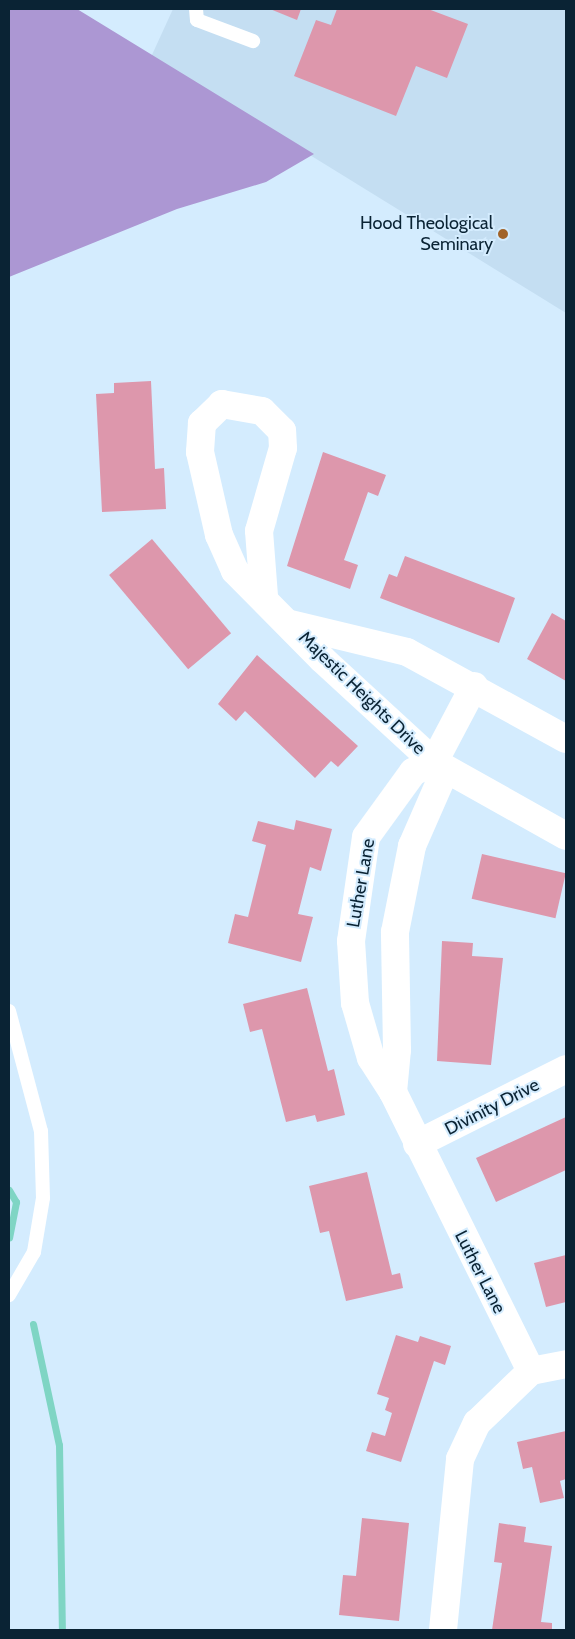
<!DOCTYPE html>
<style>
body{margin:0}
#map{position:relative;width:575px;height:1639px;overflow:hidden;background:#d4ecfe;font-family:Cabin,sans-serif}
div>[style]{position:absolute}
.built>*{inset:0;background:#c4def2}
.forest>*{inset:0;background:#ac97d3}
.stream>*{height:7px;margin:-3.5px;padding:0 3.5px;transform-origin:3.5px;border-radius:3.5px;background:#7fd5c4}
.building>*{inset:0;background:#dd97ac;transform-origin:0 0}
.lane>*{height:14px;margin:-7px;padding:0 7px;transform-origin:7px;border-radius:7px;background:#fff}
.street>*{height:28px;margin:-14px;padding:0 14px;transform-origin:14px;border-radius:14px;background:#fff}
.dots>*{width:14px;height:14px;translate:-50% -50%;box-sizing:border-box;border:2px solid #d4ecfe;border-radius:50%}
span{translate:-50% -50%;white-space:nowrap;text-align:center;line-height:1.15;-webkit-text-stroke:4px #d4ecfe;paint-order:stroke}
.poi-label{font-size:18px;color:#0a2334}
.right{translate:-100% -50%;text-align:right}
.street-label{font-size:18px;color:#0a2334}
.frame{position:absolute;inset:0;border:10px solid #0a2334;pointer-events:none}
</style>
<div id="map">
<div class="built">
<div style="clip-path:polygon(173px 9px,566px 9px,566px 313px,151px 57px)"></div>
</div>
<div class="forest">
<div style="clip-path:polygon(9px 9px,77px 9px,314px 154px,266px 182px,177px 209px,9px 277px)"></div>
</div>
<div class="stream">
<div style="left:9px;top:1190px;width:14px;rotate:60deg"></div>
<div style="left:16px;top:1202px;width:36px;rotate:101deg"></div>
<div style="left:33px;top:1324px;width:124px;rotate:77.9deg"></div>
<div style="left:59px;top:1445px;width:185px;rotate:89.1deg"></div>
</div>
<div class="building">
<div style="clip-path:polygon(270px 9px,301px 9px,297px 20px)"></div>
<div style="clip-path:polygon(337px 9px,428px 9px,468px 24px,447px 78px,416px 66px,396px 116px,294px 76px,316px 20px,331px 25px)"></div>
<div style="clip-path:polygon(151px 381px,155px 469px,164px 468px,166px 509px,102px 512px,96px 394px,114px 393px,114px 383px)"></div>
<div style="clip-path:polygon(323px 452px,386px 475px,378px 496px,368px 492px,344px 560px,358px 565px,350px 589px,287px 566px)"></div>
<div style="left:152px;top:539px;width:123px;height:56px;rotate:50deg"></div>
<div style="clip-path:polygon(405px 556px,515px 598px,499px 643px,380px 598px,389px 574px,397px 577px)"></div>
<div style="clip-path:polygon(552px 613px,566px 621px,566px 681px,527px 659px)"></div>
<div style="clip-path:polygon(257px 655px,358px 746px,338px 767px,331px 761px,315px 778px,245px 711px,236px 721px,218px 704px)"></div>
<div style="clip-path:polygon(296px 820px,332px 829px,321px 871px,310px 867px,298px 914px,313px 917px,301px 962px,228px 943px,235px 914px,248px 917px,266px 845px,252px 841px,258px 821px,294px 830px)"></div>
<div style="left:482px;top:854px;width:86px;height:46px;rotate:13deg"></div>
<div style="clip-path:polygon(442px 941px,473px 943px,472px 956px,503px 958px,491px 1065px,437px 1061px)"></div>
<div style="clip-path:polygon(307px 988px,328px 1071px,334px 1069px,345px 1115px,317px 1122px,315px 1115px,286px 1122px,262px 1029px,250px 1032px,243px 1004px)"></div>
<div style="clip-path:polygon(566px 1117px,566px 1170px,496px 1202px,476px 1158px)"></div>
<div style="clip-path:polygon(367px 1172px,392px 1275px,400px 1273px,403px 1288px,346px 1301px,329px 1231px,320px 1233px,309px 1186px)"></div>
<div style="clip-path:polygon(566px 1255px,566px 1302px,546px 1307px,534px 1263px)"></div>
<div style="clip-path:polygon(396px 1335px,418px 1342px,420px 1336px,451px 1346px,445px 1365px,434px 1361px,401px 1462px,366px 1451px,372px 1432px,385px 1436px,392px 1413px,385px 1410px,389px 1398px,377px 1394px)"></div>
<div style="clip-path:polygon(566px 1431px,566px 1479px,560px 1481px,564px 1498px,540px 1503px,532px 1467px,523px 1469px,517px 1442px)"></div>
<div style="clip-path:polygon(362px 1518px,409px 1523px,399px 1621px,339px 1615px,343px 1575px,356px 1576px)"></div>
<div style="clip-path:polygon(499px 1523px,526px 1527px,524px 1542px,552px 1546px,541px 1622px,552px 1623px,552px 1630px,492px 1630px,502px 1563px,494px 1562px)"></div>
</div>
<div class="lane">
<div style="left:196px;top:9px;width:11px;rotate:85deg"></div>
<div style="left:197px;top:20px;width:60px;rotate:20.6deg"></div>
<div style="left:9px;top:1011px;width:124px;rotate:75.1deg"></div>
<div style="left:41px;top:1131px;width:67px;rotate:88.3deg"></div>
<div style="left:43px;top:1198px;width:55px;rotate:99.5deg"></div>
<div style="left:34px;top:1252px;width:50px;rotate:120.2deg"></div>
</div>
<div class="street">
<div style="left:264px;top:596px;width:65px;rotate:-94.4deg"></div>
<div style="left:259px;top:531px;width:86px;rotate:-73.9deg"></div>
<div style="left:283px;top:448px;width:17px;rotate:-93deg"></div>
<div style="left:282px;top:431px;width:28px;rotate:-135deg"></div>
<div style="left:262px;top:411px;width:41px;rotate:-170.1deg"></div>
<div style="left:222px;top:404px;width:28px;rotate:136deg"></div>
<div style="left:202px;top:423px;width:29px;rotate:94deg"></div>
<div style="left:200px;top:452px;width:85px;rotate:77.1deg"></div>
<div style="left:219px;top:535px;width:39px;rotate:66deg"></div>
<div style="left:235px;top:571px;width:124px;rotate:45.3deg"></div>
<div style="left:322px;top:659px;width:152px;rotate:42.6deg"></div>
<div style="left:434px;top:762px;width:86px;rotate:-62.2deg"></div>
<div style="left:291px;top:624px;width:119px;rotate:13.6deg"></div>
<div style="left:407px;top:652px;width:181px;rotate:28.7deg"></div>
<div style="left:434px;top:762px;width:23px;rotate:155deg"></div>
<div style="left:413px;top:772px;width:80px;rotate:125.9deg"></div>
<div style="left:366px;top:837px;width:105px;rotate:98.2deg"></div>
<div style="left:351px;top:941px;width:62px;rotate:86.3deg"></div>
<div style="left:355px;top:1003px;width:57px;rotate:73.8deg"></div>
<div style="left:371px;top:1058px;width:40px;rotate:57.1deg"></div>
<div style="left:393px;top:1092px;width:311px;rotate:63.7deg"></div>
<div style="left:434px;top:762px;width:151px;rotate:29.3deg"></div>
<div style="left:393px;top:1092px;width:42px;rotate:-84.6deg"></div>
<div style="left:397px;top:1050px;width:118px;rotate:-91deg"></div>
<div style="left:395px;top:932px;width:88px;rotate:-78.8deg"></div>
<div style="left:412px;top:846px;width:70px;rotate:-66.4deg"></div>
<div style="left:440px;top:782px;width:21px;rotate:-107deg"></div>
<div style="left:417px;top:1144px;width:167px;rotate:-26.7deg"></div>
<div style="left:443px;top:1630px;width:172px;rotate:-84.3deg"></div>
<div style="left:460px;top:1459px;width:40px;rotate:-65deg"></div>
<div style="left:477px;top:1423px;width:75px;rotate:-43.9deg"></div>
<div style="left:531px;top:1371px;width:36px;rotate:-11deg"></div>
</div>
<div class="dots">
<div style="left:503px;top:234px;background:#a16329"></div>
</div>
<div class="poi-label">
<span class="right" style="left:493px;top:234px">Hood Theological<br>Seminary</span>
</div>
<div class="street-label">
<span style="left:362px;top:693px;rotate:44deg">Majestic Heights Drive</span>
<span style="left:361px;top:883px;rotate:-80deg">Luther Lane</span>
<span style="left:492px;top:1107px;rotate:-27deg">Divinity Drive</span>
<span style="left:480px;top:1272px;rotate:63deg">Luther Lane</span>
</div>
<div class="frame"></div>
</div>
